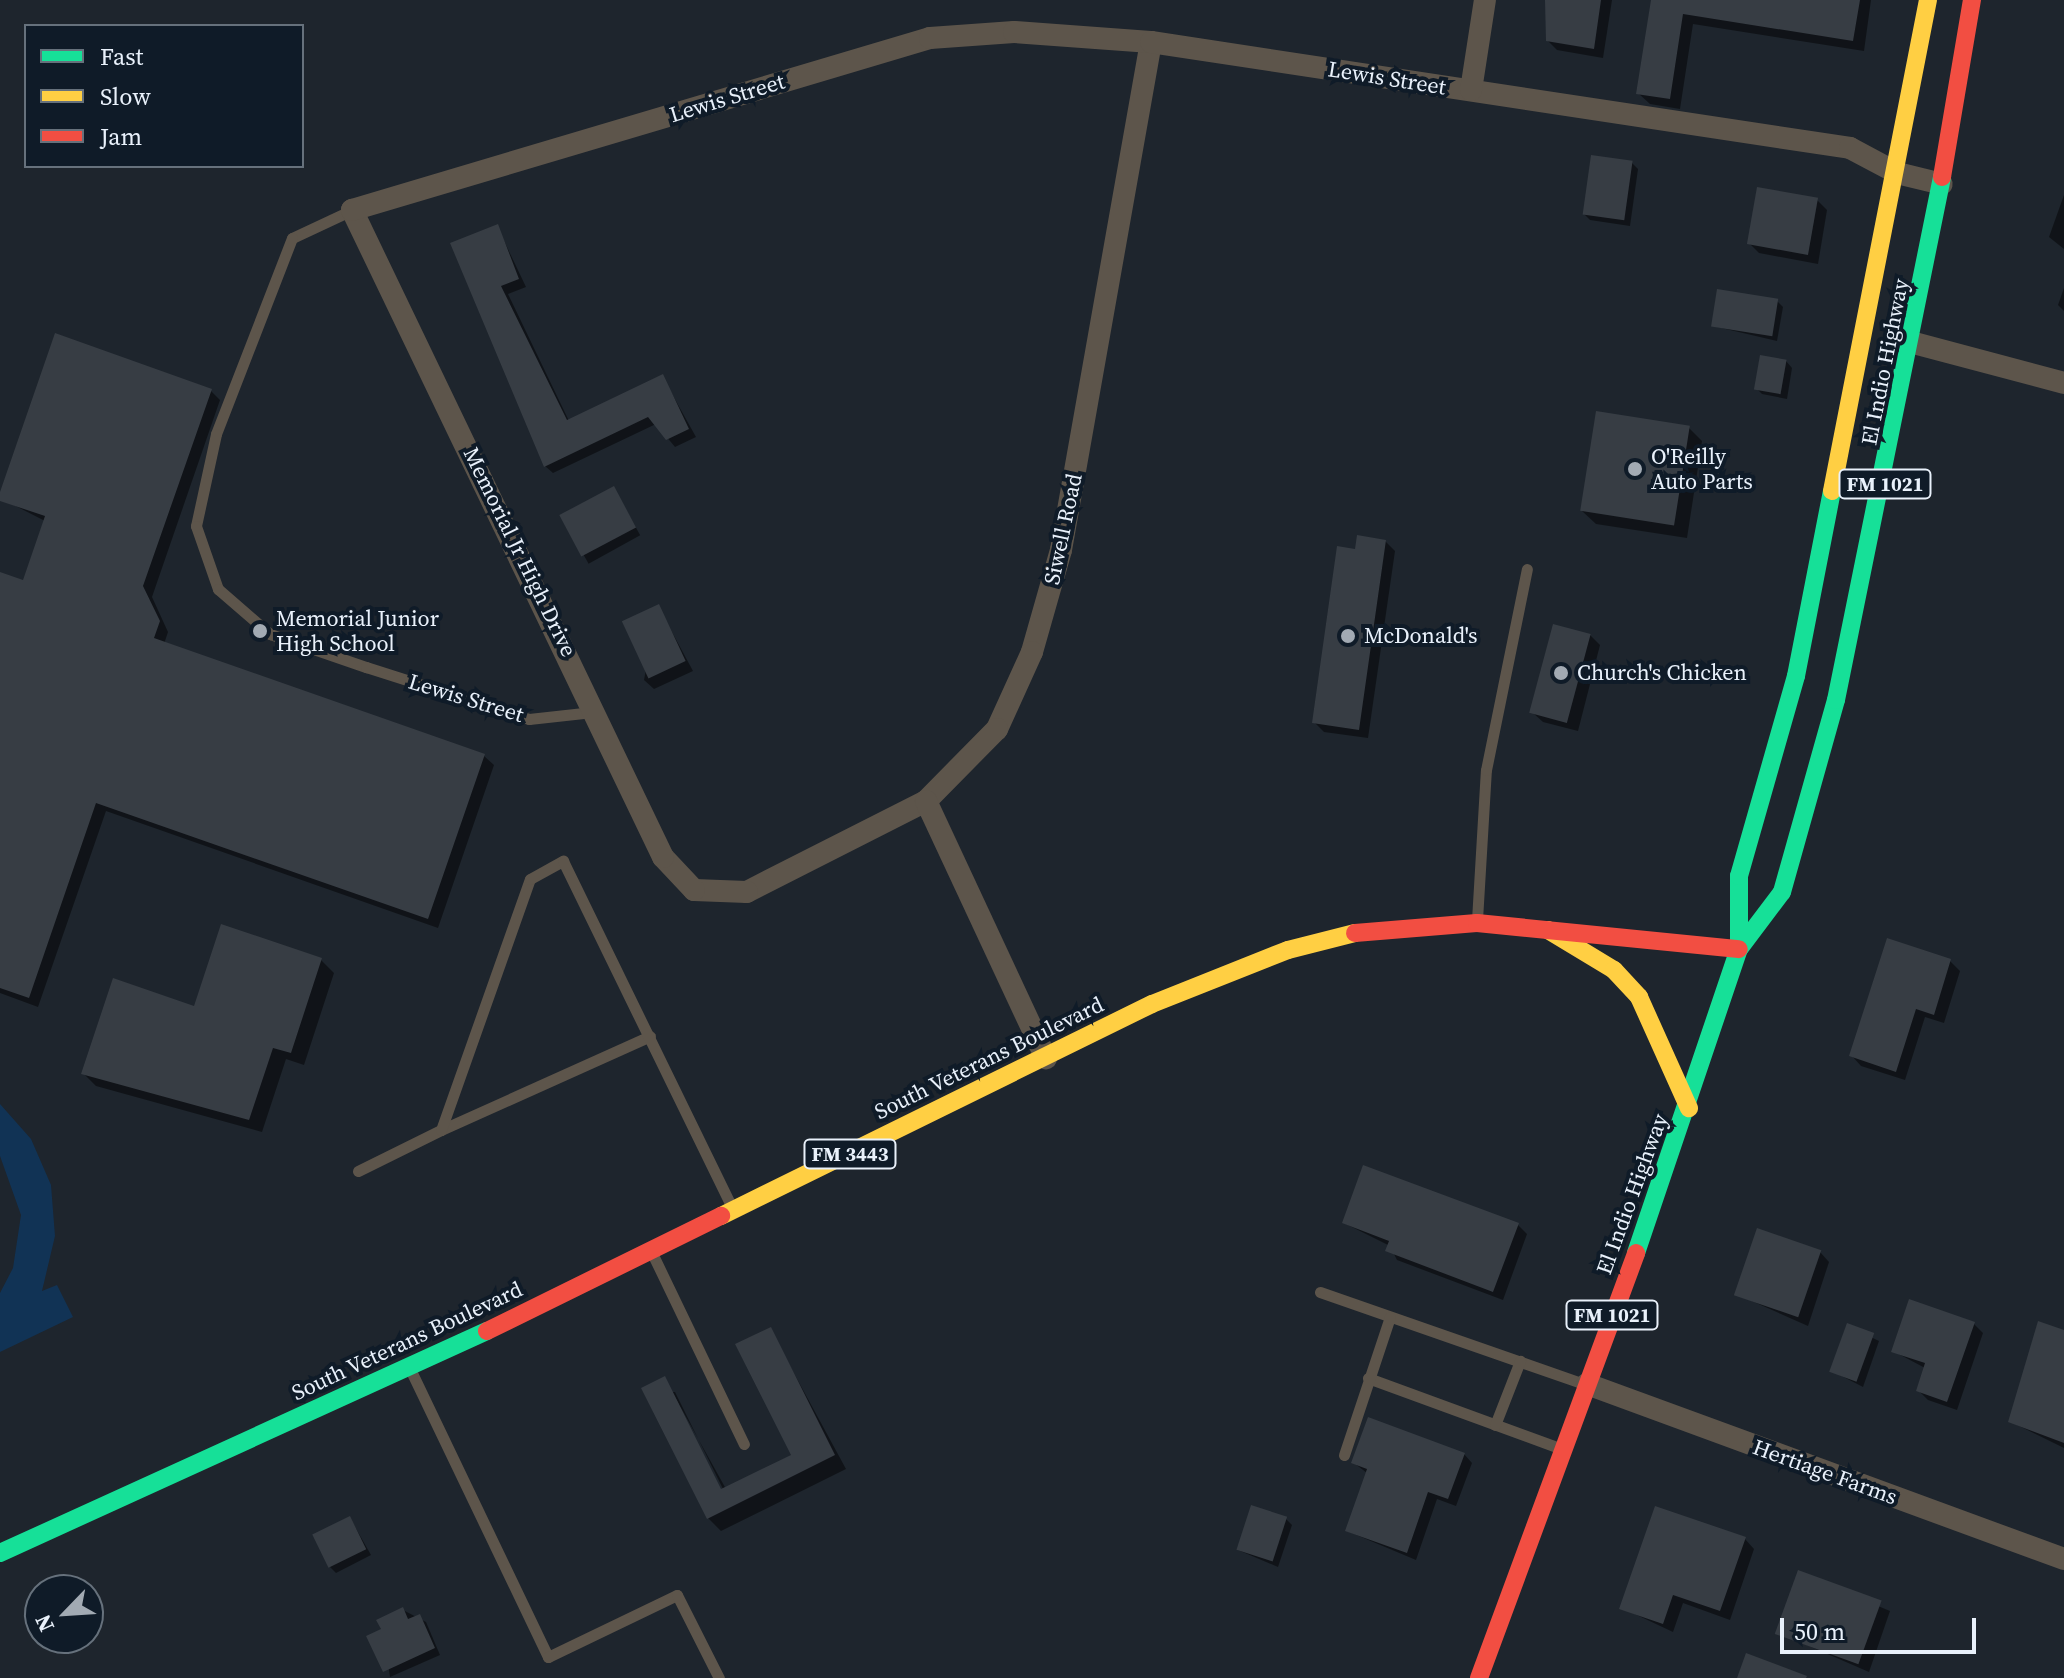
<!DOCTYPE html>
<style>
body{margin:0}
#map{position:relative;width:2064px;height:1678px;overflow:hidden;background:#1e252d;font-family:"Source Serif 4",serif}
div>[style]{position:absolute}
.green>*{inset:0;background:#135}
.shadow>*{inset:0;background:#0007;transform-origin:0 0}
.building>*{inset:0;background:#373d44;transform-origin:0 0}
.lane>*{height:11px;margin:-5.5px;padding:0 5.5px;transform-origin:5.5px;border-radius:5.5px;background:#5d554b}
.street>*{height:22px;margin:-11px;padding:0 11px;transform-origin:11px;border-radius:11px;background:#5d554b}
.fast>*{height:18px;margin:-9px;padding:0 9px;transform-origin:9px;border-radius:9px;background:#16e098}
.slow>*{height:18px;margin:-9px;padding:0 9px;transform-origin:9px;border-radius:9px;background:#ffcf43}
.jam>*{height:18px;margin:-9px;padding:0 9px;transform-origin:9px;border-radius:9px;background:#f24e42}
.dots>*{width:22px;height:22px;translate:-50% -50%;box-sizing:border-box;border:4px solid #0f1b28;border-radius:50%}
span{translate:-50% -50%;white-space:nowrap;text-align:center;line-height:1.15;-webkit-text-stroke:8px #0f1b28;paint-order:stroke}
.shield-label span{padding:2px 6px;background:#0f1b28;border:2px solid;border-radius:6px;-webkit-text-stroke-width:0}
.shield-label{font-size:20px;color:#e9f1fb;font-weight:700}
.street-label{font-size:22px;color:#e9f1fb}
.poi-label{font-size:22px;color:#e9f1fb}
.left{translate:0 -50%;text-align:left}
.legend{position:absolute;left:24px;top:24px;width:280px;height:144px;box-sizing:border-box;background:#0f1b28;border:2px solid #66717c;margin:0;padding:10px 14px;list-style:none;font-size:24px;color:#e9f1fb}
.legend li{display:flex;align-items:center;gap:16px;height:40px}
.legend b{width:40px;border:2px solid #66717c}
.north{position:absolute;left:24px;top:1574px;width:80px;height:80px;box-sizing:border-box;background:#0f1b28;border:2px solid #66717c;border-radius:50%;rotate:245deg;font-size:22px;font-weight:700;line-height:32px;text-align:center;color:#e9f1fb}
.north::after{content:'';display:block;margin:auto;width:28px;height:36px;background:#a2aab3;clip-path:polygon(50% 0,100% 100%,50% 72%,0 100%)}
.scale{position:absolute;left:1780px;top:1618px;width:196px;height:36px;box-sizing:border-box;border:4px solid #e9f1fb;border-top:0;padding-left:10px;font-size:24px;line-height:28px;white-space:nowrap;color:#e9f1fb;-webkit-text-stroke:6px #0f1b28;paint-order:stroke}
</style>
<div id="map">
<div class="green">
<div style="clip-path:polygon(0 1104px,31px 1139px,51px 1185px,55px 1236px,42px 1291px,57px 1285px,73px 1317px,0 1352px,0 1293px,13px 1268px,21px 1215px,0 1156px)"></div>
</div>
<div class="shadow">
<div style="clip-path:polygon(1547px 0,1612px 0,1603px 58px,1557px 50px,1548px 41px)"></div>
<div style="clip-path:polygon(1653px 0,1871px 0,1864px 51px,1693px 24px,1680px 109px,1650px 104px,1638px 93px)"></div>
<div style="clip-path:polygon(1632px 163px,1638px 169px,1630px 226px,1590px 220px,1584px 214px)"></div>
<div style="clip-path:polygon(2064px 195px,2064px 249px,2049px 237px)"></div>
<div style="clip-path:polygon(1817px 200px,1827px 210px,1818px 264px,1759px 253px,1750px 244px)"></div>
<div style="clip-path:polygon(497px 226px,526px 287px,508px 294px,569px 421px,662px 376px,696px 437px,675px 447px,656px 424px,553px 473px,545px 466px,453px 244px)"></div>
<div style="clip-path:polygon(2064px 288px,2064px 311px,2058px 305px)"></div>
<div style="clip-path:polygon(1777px 301px,1783px 307px,1777px 341px,1713px 326px)"></div>
<div style="clip-path:polygon(1786px 361px,1792px 368px,1787px 399px,1762px 394px,1756px 388px)"></div>
<div style="clip-path:polygon(211px 391px,220px 400px,152px 597px,168px 632px,164px 644px,484px 756px,494px 765px,438px 928px,106px 811px,38px 1007px,0 993px,0 574px,24px 583px,45px 521px,0 498px)"></div>
<div style="clip-path:polygon(1689px 428px,1702px 441px,1687px 538px,1596px 524px,1582px 511px)"></div>
<div style="left:614px;top:488px;width:54px;height:59px;rotate:61deg"></div>
<div style="clip-path:polygon(1385px 541px,1395px 551px,1368px 738px,1324px 732px,1314px 722px,1357px 551px)"></div>
<div style="clip-path:polygon(658px 606px,693px 671px,654px 689px,644px 680px)"></div>
<div style="clip-path:polygon(1590px 635px,1600px 645px,1578px 731px,1543px 722px,1533px 713px)"></div>
<div style="clip-path:polygon(321px 960px,334px 973px,304px 1065px,286px 1059px,262px 1132px,96px 1086px,83px 1073px,195px 1008px)"></div>
<div style="clip-path:polygon(1950px 961px,1960px 971px,1944px 1023px,1925px 1017px,1905px 1080px,1861px 1066px,1852px 1056px)"></div>
<div style="clip-path:polygon(1344px 1223px,1518px 1225px,1527px 1234px,1503px 1300px,1397px 1260px,1390px 1246px)"></div>
<div style="clip-path:polygon(1820px 1252px,1829px 1262px,1808px 1326px,1736px 1294px)"></div>
<div style="clip-path:polygon(1974px 1324px,1983px 1333px,1957px 1410px,1928px 1400px,1918px 1390px,1925px 1368px,1893px 1351px)"></div>
<div style="clip-path:polygon(1848px 1326px,1879px 1341px,1863px 1387px,1832px 1371px)"></div>
<div style="clip-path:polygon(evenodd,770px 1329px,846px 1469px,721px 1531px,708px 1518px,665px 1379px,726px 1489px,793px 1455px,770px 1329px,670px 1392px,675px 1392px,727px 1497px,724px 1499px,670px 1392px)"></div>
<div style="clip-path:polygon(2064px 1332px,2064px 1448px,2011px 1422px)"></div>
<div style="clip-path:polygon(1464px 1454px,1472px 1463px,1456px 1506px,1437px 1499px,1416px 1560px,1347px 1531px,1367px 1473px,1354px 1463px)"></div>
<div style="clip-path:polygon(350px 1518px,371px 1555px,336px 1573px,330px 1567px)"></div>
<div style="clip-path:polygon(1286px 1519px,1292px 1525px,1278px 1567px,1238px 1550px)"></div>
<div style="clip-path:polygon(1745px 1539px,1754px 1549px,1730px 1620px,1683px 1603px,1673px 1632px,1622px 1608px)"></div>
<div style="clip-path:polygon(1799px 1573px,1890px 1611px,1869px 1672px,1786px 1636px)"></div>
<div style="clip-path:polygon(403px 1610px,426px 1622px,440px 1655px,390px 1677px,383px 1630px)"></div>
</div>
<div class="building">
<div style="clip-path:polygon(1545px 0,1601px 0,1594px 49px,1546px 41px)"></div>
<div style="clip-path:polygon(1651px 0,1860px 0,1853px 41px,1683px 14px,1670px 99px,1636px 94px)"></div>
<div style="left:1591px;top:155px;width:42px;height:60px;rotate:8deg"></div>
<div style="left:1757px;top:187px;width:62px;height:58px;rotate:10deg"></div>
<div style="clip-path:polygon(498px 224px,519px 279px,501px 286px,567px 420px,663px 374px,689px 429px,666px 440px,648px 417px,544px 467px,450px 243px)"></div>
<div style="left:1717px;top:289px;width:62px;height:38px;rotate:9deg"></div>
<div style="clip-path:polygon(55px 333px,212px 389px,143px 586px,160px 621px,154px 638px,485px 754px,428px 919px,96px 803px,29px 998px,0 988px,0 572px,23px 580px,45px 516px,0 501px,0 492px)"></div>
<div style="left:1760px;top:355px;width:27px;height:35px;rotate:10deg"></div>
<div style="left:1596px;top:411px;width:95px;height:101px;rotate:9deg"></div>
<div style="left:614px;top:486px;width:47px;height:62px;rotate:62deg"></div>
<div style="clip-path:polygon(1357px 535px,1386px 540px,1359px 730px,1312px 723px,1337px 546px,1355px 549px)"></div>
<div style="left:659px;top:604px;width:63px;height:41px;rotate:65deg"></div>
<div style="left:1553px;top:624px;width:39px;height:92px;rotate:15deg"></div>
<div style="clip-path:polygon(221px 924px,322px 958px,291px 1053px,273px 1048px,249px 1120px,81px 1074px,113px 978px,194px 1006px)"></div>
<div style="clip-path:polygon(1887px 938px,1951px 959px,1934px 1015px,1916px 1009px,1896px 1072px,1849px 1056px)"></div>
<div style="clip-path:polygon(1363px 1165px,1519px 1223px,1493px 1292px,1385px 1251px,1389px 1241px,1342px 1223px)"></div>
<div style="left:1757px;top:1228px;width:68px;height:71px;rotate:19deg"></div>
<div style="clip-path:polygon(1909px 1299px,1975px 1322px,1947px 1402px,1916px 1391px,1925px 1363px,1891px 1352px)"></div>
<div style="clip-path:polygon(2038px 1321px,2064px 1330px,2064px 1443px,2008px 1422px)"></div>
<div style="left:1847px;top:1323px;width:29px;height:52px;rotate:20deg"></div>
<div style="clip-path:polygon(771px 1327px,835px 1455px,707px 1519px,641px 1388px,665px 1376px,721px 1489px,791px 1455px,735px 1344px)"></div>
<div style="clip-path:polygon(1368px 1417px,1465px 1453px,1448px 1499px,1428px 1492px,1407px 1553px,1345px 1531px,1367px 1469px,1351px 1463px)"></div>
<div style="left:1251px;top:1505px;width:38px;height:47px;rotate:18deg"></div>
<div style="clip-path:polygon(1655px 1506px,1746px 1537px,1720px 1611px,1673px 1595px,1663px 1624px,1619px 1609px)"></div>
<div style="left:350px;top:1516px;width:37px;height:42px;rotate:64deg"></div>
<div style="left:1798px;top:1570px;width:89px;height:68px;rotate:20deg"></div>
<div style="clip-path:polygon(403px 1607px,408px 1619px,420px 1614px,435px 1648px,383px 1672px,366px 1636px,381px 1629px,376px 1620px)"></div>
<div style="clip-path:polygon(1746px 1653px,1807px 1676px,1806px 1678px,1737px 1678px)"></div>
</div>
<div class="lane">
<div style="left:352px;top:210px;width:66px;rotate:155deg"></div>
<div style="left:292px;top:238px;width:210px;rotate:111.2deg"></div>
<div style="left:216px;top:434px;width:94px;rotate:102.3deg"></div>
<div style="left:196px;top:526px;width:67px;rotate:70.8deg"></div>
<div style="left:218px;top:589px;width:69px;rotate:40.9deg"></div>
<div style="left:270px;top:634px;width:102px;rotate:19deg"></div>
<div style="left:366px;top:667px;width:171px;rotate:17.7deg"></div>
<div style="left:529px;top:719px;width:64px;rotate:-6.2deg"></div>
<div style="left:1477px;top:920px;width:150px;rotate:-86.6deg"></div>
<div style="left:1486px;top:770px;width:205px;rotate:-78.5deg"></div>
<div style="left:441px;top:1130px;width:229px;rotate:-24.2deg"></div>
<div style="left:358px;top:1171px;width:93px;rotate:-26.3deg"></div>
<div style="left:441px;top:1130px;width:266px;rotate:-70.5deg"></div>
<div style="left:530px;top:879px;width:38px;rotate:-29deg"></div>
<div style="left:563px;top:861px;width:384px;rotate:64deg"></div>
<div style="left:652px;top:1253px;width:212px;rotate:64.3deg"></div>
<div style="left:1320px;top:1292px;width:277px;rotate:19.2deg"></div>
<div style="left:412px;top:1373px;width:315px;rotate:64.4deg"></div>
<div style="left:548px;top:1657px;width:143px;rotate:-25.7deg"></div>
<div style="left:677px;top:1595px;width:93px;rotate:63.2deg"></div>
<div style="left:1368px;top:1378px;width:203px;rotate:20.1deg"></div>
<div style="left:1495px;top:1425px;width:69px;rotate:-68.7deg"></div>
<div style="left:1344px;top:1455px;width:145px;rotate:-71.6deg"></div>
</div>
<div class="street">
<div style="left:1151px;top:42px;width:516px;rotate:100.05deg"></div>
<div style="left:1061px;top:550px;width:106px;rotate:105.9deg"></div>
<div style="left:1032px;top:652px;width:85px;rotate:114.4deg"></div>
<div style="left:997px;top:729px;width:101px;rotate:134.6deg"></div>
<div style="left:926px;top:801px;width:201px;rotate:153.1deg"></div>
<div style="left:747px;top:892px;width:53px;rotate:-177.8deg"></div>
<div style="left:694px;top:890px;width:45px;rotate:-133.2deg"></div>
<div style="left:663px;top:857px;width:718px;rotate:-115.67deg"></div>
<div style="left:352px;top:210px;width:603px;rotate:-16.57deg"></div>
<div style="left:930px;top:38px;width:84px;rotate:-4.1deg"></div>
<div style="left:1014px;top:32px;width:137px;rotate:4.2deg"></div>
<div style="left:1151px;top:42px;width:707px;rotate:8.62deg"></div>
<div style="left:1850px;top:148px;width:53px;rotate:28deg"></div>
<div style="left:1897px;top:173px;width:46px;rotate:13.7deg"></div>
<div style="left:1471px;top:90px;width:91px;rotate:-81.2deg"></div>
<div style="left:1914px;top:343px;width:155px;rotate:14.9deg"></div>
<div style="left:926px;top:801px;width:284px;rotate:65deg"></div>
<div style="left:1587px;top:1384px;width:508px;rotate:20.15deg"></div>
</div>
<div class="fast">
<div style="left:1739px;top:949px;width:71px;rotate:-53deg"></div>
<div style="left:1782px;top:892px;width:199px;rotate:-74.3deg"></div>
<div style="left:1836px;top:700px;width:534px;rotate:-78.54deg"></div>
<div style="left:1636px;top:1253px;width:321px;rotate:-71.3deg"></div>
<div style="left:1739px;top:949px;width:73px;rotate:-90deg"></div>
<div style="left:1739px;top:876px;width:208px;rotate:-74.1deg"></div>
<div style="left:1796px;top:676px;width:188px;rotate:-79deg"></div>
<div style="left:0;top:1553px;width:535px;rotate:-24.51deg"></div>
</div>
<div class="slow">
<div style="left:1832px;top:491px;width:500px;rotate:-78.94deg"></div>
<div style="left:1548px;top:930px;width:77px;rotate:31.2deg"></div>
<div style="left:1614px;top:970px;width:37px;rotate:47deg"></div>
<div style="left:1639px;top:997px;width:122px;rotate:65.8deg"></div>
<div style="left:721px;top:1216px;width:480px;rotate:-26.2deg"></div>
<div style="left:1152px;top:1004px;width:146px;rotate:-21.7deg"></div>
<div style="left:1288px;top:950px;width:69px;rotate:-14.2deg"></div>
</div>
<div class="jam">
<div style="left:1942px;top:177px;width:180px;rotate:-80.4deg"></div>
<div style="left:1355px;top:933px;width:122px;rotate:-4.7deg"></div>
<div style="left:1477px;top:923px;width:263px;rotate:5.7deg"></div>
<div style="left:487px;top:1331px;width:261px;rotate:-26.2deg"></div>
<div style="left:1479px;top:1678px;width:453px;rotate:-69.7deg"></div>
</div>
<div class="dots">
<div style="left:1635px;top:469px;background:#a2aab3"></div>
<div style="left:260px;top:631px;background:#a2aab3"></div>
<div style="left:1348px;top:636px;background:#a2aab3"></div>
<div style="left:1561px;top:673px;background:#a2aab3"></div>
</div>
<div class="shield-label">
<span style="left:1885px;top:484px">FM 1021</span>
<span style="left:850px;top:1154px">FM 3443</span>
<span style="left:1612px;top:1315px">FM 1021</span>
</div>
<div class="street-label">
<span style="left:1387px;top:78px;rotate:9deg">Lewis Street</span>
<span style="left:727px;top:98px;rotate:-17deg">Lewis Street</span>
<span style="left:1885px;top:362px;rotate:-79deg">El Indio Highway</span>
<span style="left:1063px;top:529px;rotate:-78deg">Siwell Road</span>
<span style="left:520px;top:552px;rotate:64deg">Memorial Jr High Drive</span>
<span style="left:466px;top:698px;rotate:17deg">Lewis Street</span>
<span style="left:989px;top:1058px;rotate:-26deg">South Veterans Boulevard</span>
<span style="left:1632px;top:1194px;rotate:-70deg">El Indio Highway</span>
<span style="left:407px;top:1341px;rotate:-25deg">South Veterans Boulevard</span>
<span style="left:1825px;top:1472px;rotate:20deg">Hertiage Farms</span>
</div>
<div class="poi-label">
<span class="left" style="left:1651px;top:469px">O'Reilly<br>Auto Parts</span>
<span class="left" style="left:276px;top:631px">Memorial Junior<br>High School</span>
<span class="left" style="left:1364px;top:636px">McDonald's</span>
<span class="left" style="left:1577px;top:673px">Church's Chicken</span>
</div>
<ul class="legend">
<li><b style="height:10px;background:#16e098"></b>Fast</li>
<li><b style="height:10px;background:#ffcf43"></b>Slow</li>
<li><b style="height:10px;background:#f24e42"></b>Jam</li>
</ul>
<div class="north">N</div>
<div class="scale">50 m</div>
</div>
